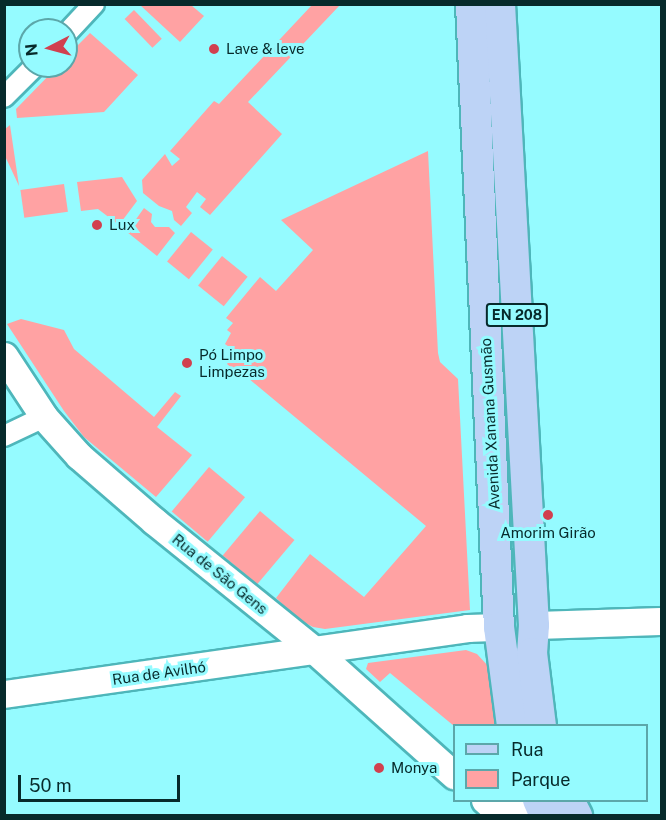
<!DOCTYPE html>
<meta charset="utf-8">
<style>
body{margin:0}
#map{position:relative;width:666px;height:820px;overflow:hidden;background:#95fbff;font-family:"Public Sans",sans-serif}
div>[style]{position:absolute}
.green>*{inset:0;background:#ffa2a3;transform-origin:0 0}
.roads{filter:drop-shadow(2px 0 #4eb6ba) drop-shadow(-2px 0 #4eb6ba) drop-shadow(0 2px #4eb6ba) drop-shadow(0 -2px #4eb6ba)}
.street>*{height:20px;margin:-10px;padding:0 10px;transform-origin:10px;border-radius:10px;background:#fff}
.secondary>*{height:27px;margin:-13.5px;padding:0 13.5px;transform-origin:13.5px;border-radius:13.5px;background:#fff}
.primary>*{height:30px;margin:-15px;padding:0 15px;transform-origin:15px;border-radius:15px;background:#bdd3f6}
.dots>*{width:16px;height:16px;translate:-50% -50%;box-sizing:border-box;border:3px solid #95fbff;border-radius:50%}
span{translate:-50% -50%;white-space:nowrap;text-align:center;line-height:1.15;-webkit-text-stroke:6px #95fbff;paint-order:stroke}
.shield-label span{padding:2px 4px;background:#95fbff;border:2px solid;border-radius:4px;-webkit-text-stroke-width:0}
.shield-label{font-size:14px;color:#072a2b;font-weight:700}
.poi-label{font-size:15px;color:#072a2b}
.left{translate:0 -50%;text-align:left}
.street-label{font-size:15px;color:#072a2b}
.frame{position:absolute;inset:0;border:6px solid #072a2b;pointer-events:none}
.legend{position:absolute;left:453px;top:724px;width:195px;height:78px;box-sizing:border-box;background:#95fbff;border:2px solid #5ca7aa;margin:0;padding:8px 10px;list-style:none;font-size:18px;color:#072a2b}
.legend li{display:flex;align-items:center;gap:12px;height:30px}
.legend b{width:30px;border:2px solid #5ca7aa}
.north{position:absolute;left:18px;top:18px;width:60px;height:60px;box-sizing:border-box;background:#95fbff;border:2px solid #5ca7aa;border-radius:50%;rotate:264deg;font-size:16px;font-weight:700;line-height:24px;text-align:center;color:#072a2b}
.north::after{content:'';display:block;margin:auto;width:21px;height:27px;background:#d1404f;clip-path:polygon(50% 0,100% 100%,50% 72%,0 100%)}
.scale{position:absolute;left:18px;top:775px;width:162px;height:27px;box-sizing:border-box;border:3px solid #072a2b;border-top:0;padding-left:8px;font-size:18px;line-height:21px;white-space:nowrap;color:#072a2b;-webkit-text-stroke:4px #95fbff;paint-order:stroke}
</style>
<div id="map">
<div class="green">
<div style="clip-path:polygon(140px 5px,191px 5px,204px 16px,180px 42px)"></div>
<div style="clip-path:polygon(312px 5px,340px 5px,248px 102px,282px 134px,210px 215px,200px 207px,206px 199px,197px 192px,186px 207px,192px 213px,181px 226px,174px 220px,172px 211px,159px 206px,143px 193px,142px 180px,165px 154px,172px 166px,180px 159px,170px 151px,214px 101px,219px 104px)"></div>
<div style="left:134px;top:10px;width:40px;height:13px;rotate:46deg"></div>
<div style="clip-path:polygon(90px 33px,138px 75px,104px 112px,17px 118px,16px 109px,58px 66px,66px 66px,66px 57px)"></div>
<div style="clip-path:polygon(10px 125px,19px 186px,5px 156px,5px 129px)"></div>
<div style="clip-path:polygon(428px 151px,438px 353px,440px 362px,458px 379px,470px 610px,325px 629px,313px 627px,298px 619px,276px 598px,310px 554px,364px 597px,426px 526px,236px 368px,234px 370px,227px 364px,236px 352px,225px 344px,231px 333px,227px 330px,233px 323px,226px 318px,260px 277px,276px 291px,313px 250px,281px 220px)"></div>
<div style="clip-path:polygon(122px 177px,137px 201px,119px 225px,98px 209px,81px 211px,77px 182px)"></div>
<div style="left:64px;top:184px;width:28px;height:44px;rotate:82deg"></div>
<div style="clip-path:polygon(144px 208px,152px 214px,151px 222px,155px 227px,169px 227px,175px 233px,157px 256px,127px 232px)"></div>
<div style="left:191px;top:232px;width:28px;height:38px;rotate:39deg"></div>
<div style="left:222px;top:256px;width:33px;height:38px;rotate:39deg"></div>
<div style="clip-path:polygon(21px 319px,64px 330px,74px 349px,154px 417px,175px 392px,181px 396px,157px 427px,192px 455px,156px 497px,84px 437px,64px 411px,7px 324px)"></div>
<div style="left:209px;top:467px;width:47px;height:58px;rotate:40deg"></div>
<div style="left:260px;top:511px;width:45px;height:58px;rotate:40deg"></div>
<div style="clip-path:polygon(466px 650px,477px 654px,489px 667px,501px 725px,454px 726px,390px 673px,380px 682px,366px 669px,368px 663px)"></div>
</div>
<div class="roads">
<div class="street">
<div style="left:66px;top:34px;width:41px;rotate:-47deg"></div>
<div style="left:4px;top:97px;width:44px;rotate:-45deg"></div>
<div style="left:4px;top:436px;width:44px;rotate:-25.4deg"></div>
</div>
<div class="secondary">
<div style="left:4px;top:356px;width:73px;rotate:56.7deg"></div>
<div style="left:44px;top:417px;width:52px;rotate:48.1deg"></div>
<div style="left:79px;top:456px;width:99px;rotate:40.9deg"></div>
<div style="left:154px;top:521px;width:206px;rotate:38.9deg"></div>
<div style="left:314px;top:650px;width:188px;rotate:41.8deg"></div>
<div style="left:534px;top:625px;width:128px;rotate:-1.8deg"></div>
<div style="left:4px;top:694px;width:468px;rotate:-8.1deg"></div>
<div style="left:467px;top:628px;width:32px;rotate:-2deg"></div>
<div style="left:485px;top:800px;width:12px;rotate:42deg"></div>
<div style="left:494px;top:808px;width:27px;rotate:10deg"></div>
<div style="left:521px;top:813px;width:22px;rotate:-3deg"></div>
</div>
<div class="primary">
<div style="left:471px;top:4px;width:624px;rotate:87.43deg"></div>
<div style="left:499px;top:627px;width:100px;rotate:82.5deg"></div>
<div style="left:500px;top:4px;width:622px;rotate:86.87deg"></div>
<div style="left:534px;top:625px;width:28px;rotate:94deg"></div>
<div style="left:532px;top:653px;width:74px;rotate:83deg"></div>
<div style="left:538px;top:800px;width:17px;rotate:66deg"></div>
<div style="left:569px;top:800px;width:18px;rotate:63deg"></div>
</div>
</div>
<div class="dots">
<div style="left:214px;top:49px;background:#d1404f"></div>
<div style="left:97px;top:225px;background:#d1404f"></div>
<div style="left:187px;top:363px;background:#d1404f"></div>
<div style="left:548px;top:515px;background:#d1404f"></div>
<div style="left:379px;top:768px;background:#d1404f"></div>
</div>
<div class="shield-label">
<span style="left:517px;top:315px">EN 208</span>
</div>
<div class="poi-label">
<span class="left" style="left:226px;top:49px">Lave &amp; leve</span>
<span class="left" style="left:109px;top:225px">Lux</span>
<span class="left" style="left:199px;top:363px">Pó Limpo<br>Limpezas</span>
<span style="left:548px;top:533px">Amorim Girão</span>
<span class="left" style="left:391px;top:768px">Monya</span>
</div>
<div class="street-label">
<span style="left:490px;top:424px;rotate:-93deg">Avenida Xanana Gusmão</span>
<span style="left:220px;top:574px;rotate:39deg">Rua de São Gens</span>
<span style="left:159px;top:673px;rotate:-8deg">Rua de Avilhó</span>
</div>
<div class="frame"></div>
<ul class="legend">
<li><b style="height:8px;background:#bdd3f6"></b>Rua</li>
<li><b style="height:16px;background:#ffa2a3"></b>Parque</li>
</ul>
<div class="north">N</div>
<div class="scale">50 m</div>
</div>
